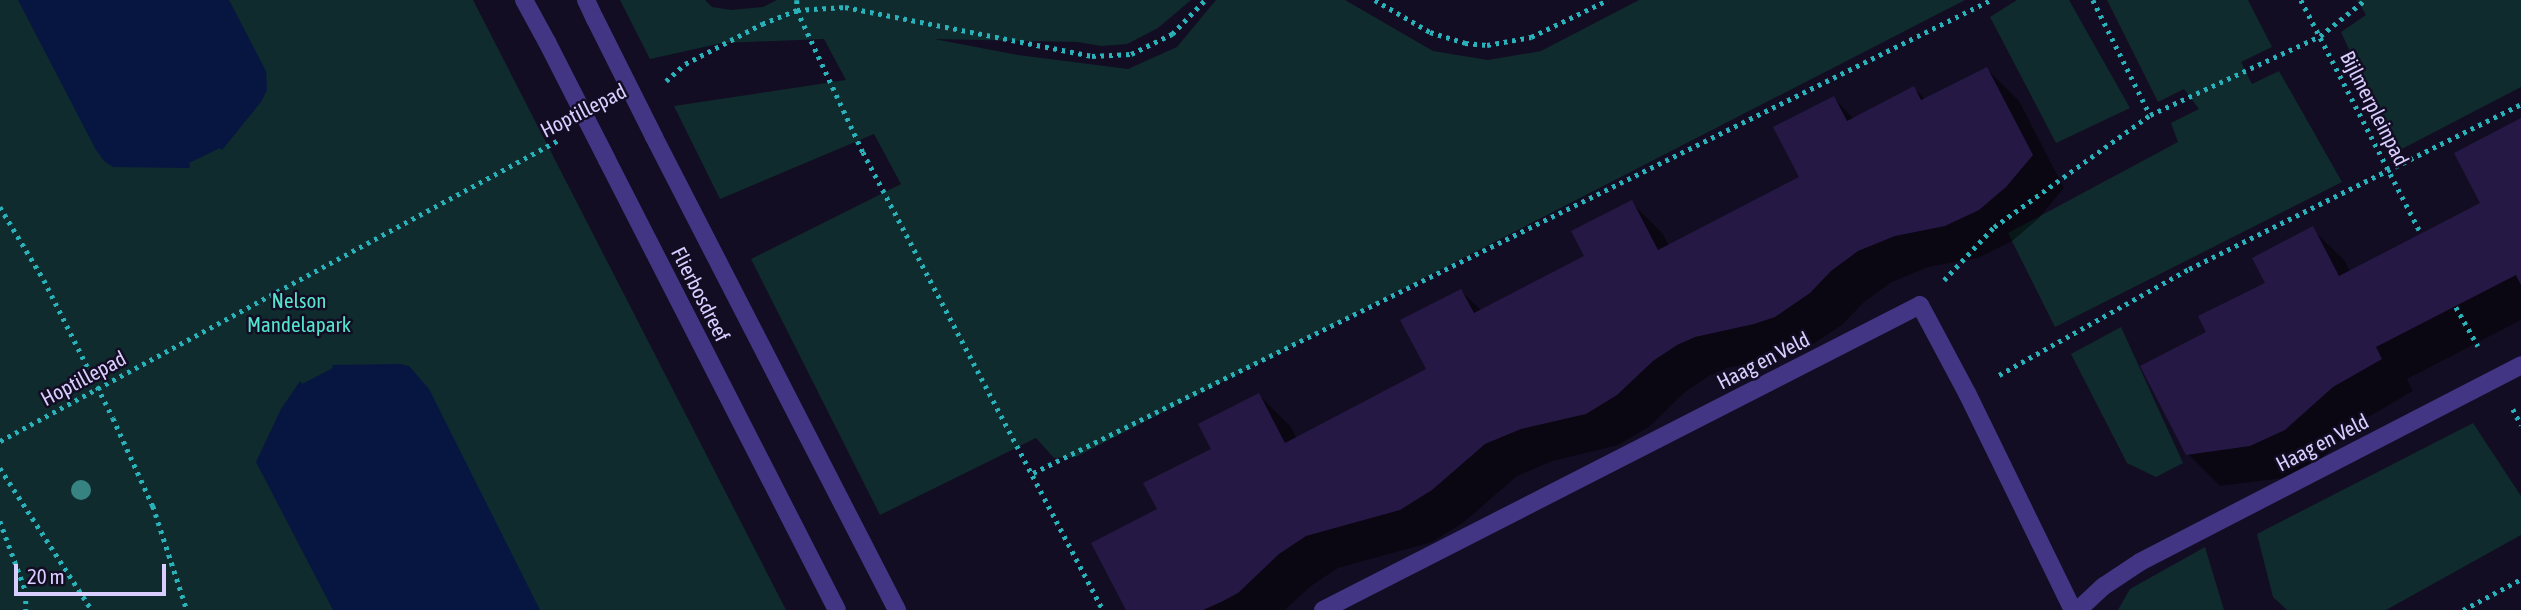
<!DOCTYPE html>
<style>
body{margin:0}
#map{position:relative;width:2521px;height:610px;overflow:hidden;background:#130d23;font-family:"Asap Condensed",sans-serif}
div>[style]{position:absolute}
.green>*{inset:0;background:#0f2b2d}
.water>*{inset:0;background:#071641}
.shadow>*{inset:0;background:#0007}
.building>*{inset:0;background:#261845}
.path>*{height:4.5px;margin-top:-2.25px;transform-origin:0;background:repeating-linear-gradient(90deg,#29b2b9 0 3.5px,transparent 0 8.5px)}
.minor>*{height:18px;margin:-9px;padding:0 9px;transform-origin:9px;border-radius:9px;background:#413584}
.minor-bridge>*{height:18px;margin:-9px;padding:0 9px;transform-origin:9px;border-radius:9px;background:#413584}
.trees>*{width:20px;height:20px;margin:-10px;border-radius:50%;background:#378382}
span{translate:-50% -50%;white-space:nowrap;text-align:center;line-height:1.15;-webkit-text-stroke:5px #130d23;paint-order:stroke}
.street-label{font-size:21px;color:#d9ceff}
.park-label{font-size:21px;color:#55e4d0}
.scale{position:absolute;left:14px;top:564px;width:152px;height:32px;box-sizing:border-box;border:4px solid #d9ceff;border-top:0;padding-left:9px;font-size:21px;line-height:24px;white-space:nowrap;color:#d9ceff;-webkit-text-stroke:5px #130d23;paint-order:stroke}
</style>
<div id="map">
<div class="green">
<div style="clip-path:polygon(0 0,473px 0,786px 610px,0 610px)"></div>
<div style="clip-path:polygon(620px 0,705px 0,712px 7px,731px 10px,763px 7px,777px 0,1191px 0,1158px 28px,1127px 44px,1101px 46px,1078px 42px,934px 39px,1018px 55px,1128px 69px,1177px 47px,1216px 0,1345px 0,1433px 51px,1488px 60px,1541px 51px,1639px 0,1965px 0,1076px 457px,1054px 458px,1036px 438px,880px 515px,751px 259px,901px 184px,874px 134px,720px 199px,674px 106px,846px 80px,824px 39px,722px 43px,650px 59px)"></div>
<div style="clip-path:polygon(2017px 0,2069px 0,2130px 108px,2056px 143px,1990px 17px)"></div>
<div style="clip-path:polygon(2107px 0,2248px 0,2272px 47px,2241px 62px,2252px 84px,2279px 71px,2342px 182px,2055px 327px,2008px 233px,2178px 142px,2171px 123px,2199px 109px,2184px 89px,2158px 102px)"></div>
<div style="clip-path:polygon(2357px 0,2521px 0,2521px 87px,2396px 152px,2341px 32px,2366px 15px)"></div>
<div style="clip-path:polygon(2121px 327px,2183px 463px,2156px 477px,2127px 463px,2071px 354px)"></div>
<div style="clip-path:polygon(2473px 423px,2521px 496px,2521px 535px,2386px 610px,2287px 610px,2273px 597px,2257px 534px)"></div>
<div style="clip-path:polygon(2205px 547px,2224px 610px,2118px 610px,2130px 589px)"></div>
</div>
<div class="water">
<div style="clip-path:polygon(18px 0,229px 0,266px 71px,267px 90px,261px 102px,222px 150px,220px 148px,189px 163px,190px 168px,113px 167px,104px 161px,96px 150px)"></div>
<div style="clip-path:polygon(400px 364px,409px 366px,429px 389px,540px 610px,333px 610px,256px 462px,281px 409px,300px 381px,302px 384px,333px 368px,332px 365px)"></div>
</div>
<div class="shadow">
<div style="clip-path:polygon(1987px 69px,2019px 101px,2064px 188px,2038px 219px,2012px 241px,1978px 258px,1928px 267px,1890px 283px,1863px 303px,1842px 325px,1807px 348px,1787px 356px,1727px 368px,1709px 376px,1685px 392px,1649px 427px,1618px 445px,1553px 461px,1517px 476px,1464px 522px,1432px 542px,1338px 568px,1311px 586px,1285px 610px,1128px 610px,1159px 510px,1259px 395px,1291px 427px,1297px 439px,1429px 370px,1461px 291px,1482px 311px,1586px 257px,1631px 202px,1663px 234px,1669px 246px,1802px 178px,1834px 98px,1854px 119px,1914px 88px,1926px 100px)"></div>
<div style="clip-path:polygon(2521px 130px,2521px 320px,2407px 379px,2413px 391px,2365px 419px,2317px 462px,2283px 478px,2220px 486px,2188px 454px,2208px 333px,2268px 283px,2312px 229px,2345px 261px,2350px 272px,2482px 204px)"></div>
</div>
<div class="building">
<div style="clip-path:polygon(1987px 67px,2033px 155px,2006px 187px,1979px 210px,1945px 226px,1895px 236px,1858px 251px,1831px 271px,1810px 293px,1775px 317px,1754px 324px,1695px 337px,1677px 345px,1653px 361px,1617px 395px,1586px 414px,1521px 429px,1485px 444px,1432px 490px,1400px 510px,1306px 536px,1279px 554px,1238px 593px,1221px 602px,1203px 610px,1126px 610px,1091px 543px,1157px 509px,1143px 483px,1211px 449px,1198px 424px,1259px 393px,1285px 443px,1426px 369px,1400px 320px,1461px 289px,1474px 313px,1584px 256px,1571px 231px,1632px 200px,1658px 250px,1799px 177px,1773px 127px,1834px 96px,1847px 121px,1914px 86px,1921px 100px)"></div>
<div style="clip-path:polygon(2521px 118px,2521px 285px,2516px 275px,2376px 347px,2382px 359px,2333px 387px,2285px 430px,2250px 446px,2186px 455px,2140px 366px,2206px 332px,2198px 316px,2265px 283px,2252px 258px,2313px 226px,2339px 276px,2480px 203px,2454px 153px)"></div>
</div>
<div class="path">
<div style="left:797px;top:0;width:10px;rotate:90deg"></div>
<div style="left:797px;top:10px;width:157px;rotate:65.1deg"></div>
<div style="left:863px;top:152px;width:517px;rotate:62.34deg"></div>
<div style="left:1375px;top:0;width:64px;rotate:30.2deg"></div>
<div style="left:1430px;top:32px;width:37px;rotate:17deg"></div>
<div style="left:1465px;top:43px;width:22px;rotate:5deg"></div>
<div style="left:1487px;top:45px;width:45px;rotate:-10.3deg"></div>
<div style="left:1531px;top:37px;width:85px;rotate:-25.7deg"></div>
<div style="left:2093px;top:0;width:128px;rotate:63.6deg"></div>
<div style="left:2301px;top:0;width:259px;rotate:62.8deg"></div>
<div style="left:666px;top:81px;width:25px;rotate:-42deg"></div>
<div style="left:685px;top:64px;width:87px;rotate:-27.5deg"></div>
<div style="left:762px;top:24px;width:38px;rotate:-22deg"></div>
<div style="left:797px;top:10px;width:48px;rotate:-3.6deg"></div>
<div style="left:845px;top:7px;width:252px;rotate:11.2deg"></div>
<div style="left:1092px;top:56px;width:39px;rotate:-3deg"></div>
<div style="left:1131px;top:54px;width:46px;rotate:-26deg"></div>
<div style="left:1172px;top:34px;width:47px;rotate:-45.9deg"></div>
<div style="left:0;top:207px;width:85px;rotate:58.9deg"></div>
<div style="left:44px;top:280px;width:154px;rotate:63.4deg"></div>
<div style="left:113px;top:418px;width:97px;rotate:65.6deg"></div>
<div style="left:153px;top:506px;width:109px;rotate:71.9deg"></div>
<div style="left:1944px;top:280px;width:73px;rotate:-46.7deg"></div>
<div style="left:1994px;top:227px;width:192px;rotate:-35.7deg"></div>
<div style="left:2150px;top:115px;width:187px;rotate:-24.9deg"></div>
<div style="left:2320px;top:36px;width:58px;rotate:-38.7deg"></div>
<div style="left:2456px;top:307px;width:45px;rotate:60.6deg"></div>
<div style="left:1999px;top:375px;width:218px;rotate:-29.2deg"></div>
<div style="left:2189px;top:269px;width:371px;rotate:-26.4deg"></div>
<div style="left:2513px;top:409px;width:18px;rotate:63deg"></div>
<div style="left:0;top:441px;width:633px;rotate:-28.31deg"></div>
<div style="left:0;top:468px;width:169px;rotate:57.1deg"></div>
<div style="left:1033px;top:473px;width:1068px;rotate:-26.28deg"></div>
<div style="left:0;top:521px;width:76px;rotate:69.9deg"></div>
<div style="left:26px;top:592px;width:18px;rotate:90deg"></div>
<div style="left:2463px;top:610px;width:66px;rotate:-28.1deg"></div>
</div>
<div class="minor">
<div style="left:524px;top:0;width:48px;rotate:61.3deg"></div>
<div style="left:586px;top:0;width:21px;rotate:65deg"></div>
<div style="left:654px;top:137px;width:532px;rotate:62.81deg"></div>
<div style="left:607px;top:160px;width:505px;rotate:62.93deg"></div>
<div style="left:1323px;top:610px;width:670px;rotate:-27.06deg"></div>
<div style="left:1920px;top:305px;width:100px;rotate:61.9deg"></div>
<div style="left:1967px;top:393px;width:242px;rotate:64deg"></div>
<div style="left:2078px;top:610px;width:35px;rotate:-43deg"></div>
<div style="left:2104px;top:586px;width:43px;rotate:-33.7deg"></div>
<div style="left:2140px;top:562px;width:429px;rotate:-27.3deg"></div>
</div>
<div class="minor-bridge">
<div style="left:595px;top:19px;width:132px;rotate:63.4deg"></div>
<div style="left:547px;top:42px;width:132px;rotate:63deg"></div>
</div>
<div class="trees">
<div style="left:81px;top:490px"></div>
</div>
<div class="street-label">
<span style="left:2375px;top:108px;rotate:63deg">Bijlmerpleinpad</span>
<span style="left:583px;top:110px;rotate:-27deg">Hoptillepad</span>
<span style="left:701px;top:294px;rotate:63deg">Flierbosdreef</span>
<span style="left:1763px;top:360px;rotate:-27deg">Haag en Veld</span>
<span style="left:83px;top:378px;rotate:-28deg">Hoptillepad</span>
<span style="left:2322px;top:442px;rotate:-27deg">Haag en Veld</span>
</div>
<div class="park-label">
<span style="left:299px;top:312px">Nelson<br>Mandelapark</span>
</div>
<div class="scale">20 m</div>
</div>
